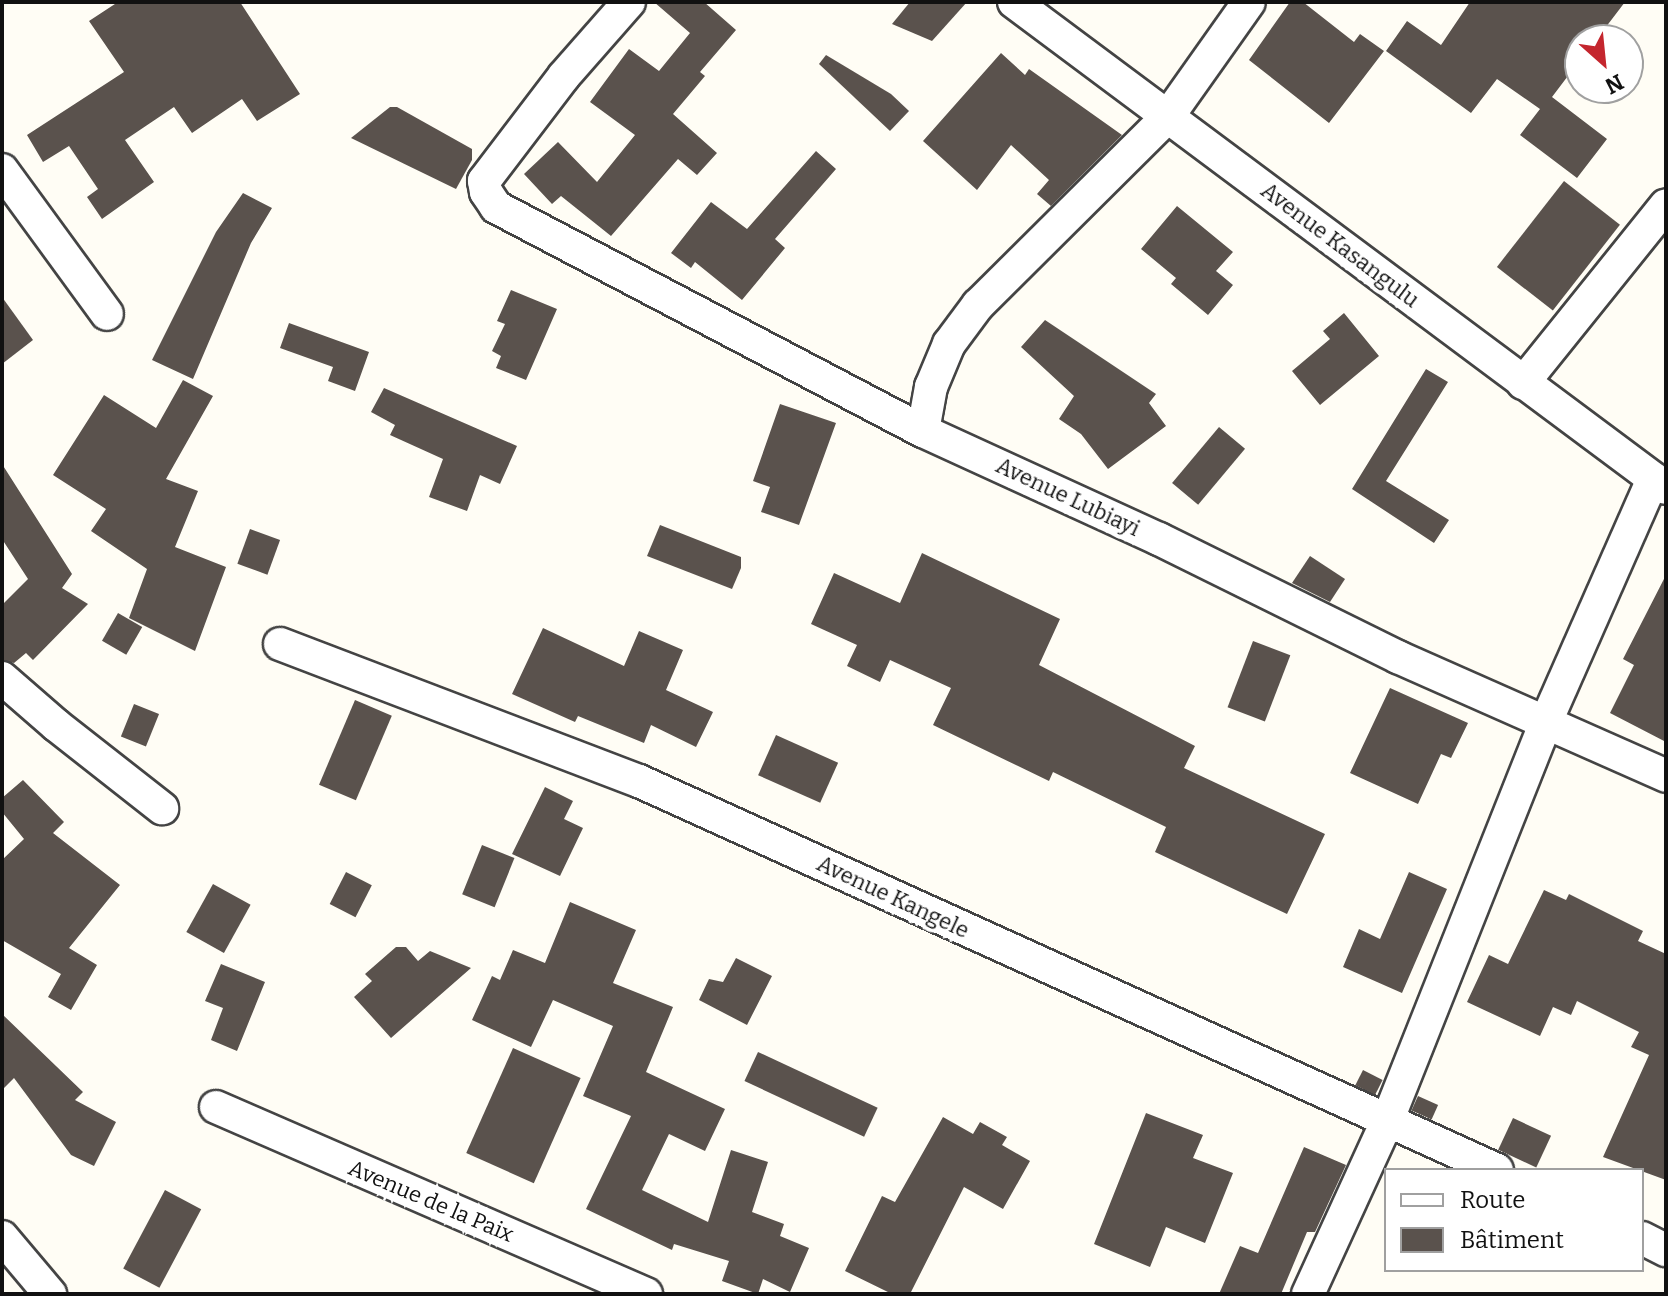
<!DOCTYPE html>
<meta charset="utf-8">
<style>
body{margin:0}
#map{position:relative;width:1668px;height:1296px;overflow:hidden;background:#fffdf5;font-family:Bitter,serif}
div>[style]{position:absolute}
.building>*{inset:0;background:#5a524d;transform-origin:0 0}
.roads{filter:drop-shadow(2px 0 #444) drop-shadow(-2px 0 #444) drop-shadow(0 2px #444) drop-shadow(0 -2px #444)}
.minor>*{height:32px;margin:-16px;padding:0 16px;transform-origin:16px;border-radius:16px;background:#fff}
span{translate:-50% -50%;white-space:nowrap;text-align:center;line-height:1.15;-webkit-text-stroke:8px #fff;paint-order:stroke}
.street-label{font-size:22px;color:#111}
.frame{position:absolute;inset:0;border:4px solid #111;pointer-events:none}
.legend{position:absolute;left:1384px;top:1168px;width:260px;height:104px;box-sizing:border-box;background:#fff;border:2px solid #a0a0a0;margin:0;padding:10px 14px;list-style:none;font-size:24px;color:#111}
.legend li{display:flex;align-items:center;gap:16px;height:40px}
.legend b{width:40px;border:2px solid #a0a0a0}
.north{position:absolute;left:1564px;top:24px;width:80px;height:80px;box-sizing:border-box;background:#fff;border:2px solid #a0a0a0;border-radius:50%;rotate:153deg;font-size:22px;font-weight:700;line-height:32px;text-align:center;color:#111}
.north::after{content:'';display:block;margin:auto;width:28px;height:36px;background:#c4262e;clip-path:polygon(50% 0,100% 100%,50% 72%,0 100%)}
</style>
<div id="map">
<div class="building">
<div style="clip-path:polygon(118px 2px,240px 2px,300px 94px,257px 121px,242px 99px,192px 133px,174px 107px,125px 140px,154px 182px,102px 219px,87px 197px,98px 189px,69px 146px,43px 162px,27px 135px,124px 72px,89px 21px)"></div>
<div style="clip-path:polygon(654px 2px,704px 2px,736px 30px,700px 72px,705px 76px,673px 114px,717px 153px,697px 175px,678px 159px,611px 236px,561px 196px,552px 204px,524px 174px,558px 142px,597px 182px,635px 135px,590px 102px,629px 49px,659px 71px,690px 33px)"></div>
<div style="clip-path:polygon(910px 2px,967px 2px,932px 41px,892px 24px)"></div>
<div style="clip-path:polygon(1290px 2px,1303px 2px,1354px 42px,1360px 34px,1384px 51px,1329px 123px,1249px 60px)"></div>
<div style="clip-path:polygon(1470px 2px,1625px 2px,1596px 40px,1580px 40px,1580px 60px,1552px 97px,1607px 139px,1577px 178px,1520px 135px,1540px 109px,1497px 79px,1471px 113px,1386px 51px,1407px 21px,1441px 45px)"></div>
<div style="clip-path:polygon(1001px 53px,1025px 75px,1029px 69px,1122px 135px,1051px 206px,1037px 194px,1049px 180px,1011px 145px,977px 190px,923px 141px)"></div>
<div style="clip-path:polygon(826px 55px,891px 94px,909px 111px,890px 131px,819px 64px)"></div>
<div style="clip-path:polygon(390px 107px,397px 107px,472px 149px,472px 160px,456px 189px,351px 138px)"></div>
<div style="clip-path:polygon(816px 151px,836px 169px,775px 239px,785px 248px,742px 300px,695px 262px,691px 268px,671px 253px,711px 202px,747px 229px)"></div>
<div style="left:1564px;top:181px;width:71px;height:109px;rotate:38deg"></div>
<div style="clip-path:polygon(243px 193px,272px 208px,251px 243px,193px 379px,152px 360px,216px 232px)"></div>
<div style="clip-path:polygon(1177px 206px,1233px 252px,1216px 271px,1233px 285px,1208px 315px,1171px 284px,1176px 278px,1141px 249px)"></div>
<div style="clip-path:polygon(511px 290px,557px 309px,526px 380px,496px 368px,501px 356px,492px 351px,505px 324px,497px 321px)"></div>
<div style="clip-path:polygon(2px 297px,33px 340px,2px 364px)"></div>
<div style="clip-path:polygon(1344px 313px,1379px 356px,1320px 405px,1292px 371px,1330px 339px,1323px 331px)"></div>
<div style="clip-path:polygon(1045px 320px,1156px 394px,1149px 403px,1166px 426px,1108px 469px,1081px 434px,1059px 419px,1074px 396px,1021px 347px)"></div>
<div style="clip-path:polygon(289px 323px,369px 352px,355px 391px,328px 381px,333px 367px,280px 348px)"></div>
<div style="clip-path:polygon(1426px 369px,1448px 382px,1386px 481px,1449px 520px,1434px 543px,1352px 489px)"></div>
<div style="clip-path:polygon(183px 380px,213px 396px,166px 479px,198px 491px,175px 547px,226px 567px,195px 651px,129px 618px,147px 569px,91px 531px,106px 509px,53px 475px,104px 395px,156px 428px)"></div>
<div style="clip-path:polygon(384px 388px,517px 446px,500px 484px,480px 475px,467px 511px,429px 497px,443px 459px,390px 435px,395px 425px,371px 412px)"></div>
<div style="clip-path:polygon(780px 404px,836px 423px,799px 525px,761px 512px,770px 487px,753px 481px)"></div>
<div style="left:1219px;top:427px;width:34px;height:73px;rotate:40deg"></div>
<div style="clip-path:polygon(2px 464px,72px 574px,62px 588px,88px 604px,33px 660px,26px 653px,14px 663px,2px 660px,2px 605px,28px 579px,2px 539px)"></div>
<div style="clip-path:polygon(660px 525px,741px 557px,741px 568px,732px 589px,647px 556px)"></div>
<div style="left:250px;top:529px;width:32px;height:37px;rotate:20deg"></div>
<div style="clip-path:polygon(922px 553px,1060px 619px,1039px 665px,1195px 746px,1184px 768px,1325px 834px,1287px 914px,1155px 852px,1166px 827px,1053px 772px,1049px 781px,933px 725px,951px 688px,890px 660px,880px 682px,847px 666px,857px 645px,811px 624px,834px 573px,900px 603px)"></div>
<div style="clip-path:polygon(1310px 556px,1345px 579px,1330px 602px,1292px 583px)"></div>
<div style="clip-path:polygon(1666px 575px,1666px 742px,1610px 713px,1634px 665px,1623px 659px)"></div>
<div style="left:118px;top:613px;width:28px;height:32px;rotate:30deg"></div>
<div style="clip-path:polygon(543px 628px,624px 666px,639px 631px,683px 650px,666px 690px,713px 712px,696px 747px,651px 725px,644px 743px,578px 716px,575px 722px,512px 694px)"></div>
<div style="left:1253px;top:641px;width:40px;height:71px;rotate:21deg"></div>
<div style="clip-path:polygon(1390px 688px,1468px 723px,1451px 758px,1441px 754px,1418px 804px,1350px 773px)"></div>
<div style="left:355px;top:700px;width:40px;height:92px;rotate:23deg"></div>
<div style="left:134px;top:704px;width:27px;height:35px;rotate:22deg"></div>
<div style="left:776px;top:735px;width:68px;height:44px;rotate:24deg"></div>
<div style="clip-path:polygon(23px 780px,64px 822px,53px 833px,120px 885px,69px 948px,97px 965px,71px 1010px,48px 997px,61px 974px,2px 940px,2px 860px,24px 839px,2px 812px,2px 798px)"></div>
<div style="clip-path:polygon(545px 787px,573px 801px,564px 819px,583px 828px,560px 876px,512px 854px)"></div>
<div style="left:482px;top:845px;width:35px;height:53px;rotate:22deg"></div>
<div style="left:346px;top:872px;width:29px;height:36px;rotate:27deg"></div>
<div style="clip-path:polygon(1409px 872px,1447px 889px,1402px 993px,1343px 967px,1359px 929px,1380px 939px)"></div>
<div style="left:213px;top:884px;width:43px;height:55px;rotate:29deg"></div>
<div style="clip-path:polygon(1544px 890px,1566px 900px,1569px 894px,1643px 931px,1638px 941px,1666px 954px,1666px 1180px,1603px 1157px,1649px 1055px,1631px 1047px,1639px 1032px,1577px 1001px,1571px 1015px,1553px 1007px,1540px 1036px,1467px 1002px,1489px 955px,1508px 964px)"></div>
<div style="clip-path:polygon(570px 902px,636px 930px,613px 983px,673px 1007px,646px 1072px,725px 1109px,705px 1151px,669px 1134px,642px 1190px,708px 1222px,731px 1150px,768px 1162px,752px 1212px,784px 1224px,780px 1236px,809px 1248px,790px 1292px,763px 1279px,758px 1294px,722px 1281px,729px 1261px,674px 1244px,672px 1250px,586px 1209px,631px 1116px,583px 1096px,613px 1026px,553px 1000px,531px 1047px,472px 1020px,492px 976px,500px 980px,513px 950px,545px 963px)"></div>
<div style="clip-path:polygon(396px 947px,406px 947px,418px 961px,430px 951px,471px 968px,391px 1038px,354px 997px,372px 981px,365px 974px)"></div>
<div style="clip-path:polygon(736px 958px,772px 976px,747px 1025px,699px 1000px,709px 979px,723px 982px)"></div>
<div style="clip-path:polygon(221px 964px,265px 982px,237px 1051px,211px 1040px,223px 1008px,205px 1001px)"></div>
<div style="clip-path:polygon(2px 1014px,83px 1092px,75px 1100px,116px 1122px,94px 1166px,71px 1155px,14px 1078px,2px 1090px)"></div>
<div style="left:513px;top:1048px;width:74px;height:115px;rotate:24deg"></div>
<div style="left:758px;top:1052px;width:132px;height:32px;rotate:25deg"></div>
<div style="left:1363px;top:1070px;width:22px;height:17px;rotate:27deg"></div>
<div style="left:1418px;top:1096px;width:22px;height:16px;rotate:24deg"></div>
<div style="clip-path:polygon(1146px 1113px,1203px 1135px,1193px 1158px,1233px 1173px,1205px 1243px,1166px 1227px,1150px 1267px,1094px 1244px)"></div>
<div style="clip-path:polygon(943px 1117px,973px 1134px,980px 1122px,1007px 1137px,1002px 1145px,1030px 1161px,1003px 1209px,964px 1187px,910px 1294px,892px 1294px,845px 1271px,882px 1196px,895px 1202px)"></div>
<div style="left:1513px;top:1118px;width:42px;height:35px;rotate:25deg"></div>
<div style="clip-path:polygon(1304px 1147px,1346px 1165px,1315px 1232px,1307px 1232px,1281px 1294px,1219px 1294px,1240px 1246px,1258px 1253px)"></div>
<div style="left:165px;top:1190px;width:41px;height:89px;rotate:28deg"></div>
</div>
<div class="roads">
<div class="minor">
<div style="left:629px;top:2px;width:98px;rotate:131.3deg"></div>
<div style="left:564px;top:76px;width:132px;rotate:127.3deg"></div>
<div style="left:484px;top:181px;width:11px;rotate:80deg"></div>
<div style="left:486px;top:192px;width:18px;rotate:56deg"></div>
<div style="left:496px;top:207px;width:482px;rotate:27.7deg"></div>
<div style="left:923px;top:431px;width:260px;rotate:24.6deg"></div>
<div style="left:1159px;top:539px;width:267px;rotate:26.3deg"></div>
<div style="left:1398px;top:657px;width:293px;rotate:23.9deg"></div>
<div style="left:1014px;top:2px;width:813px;rotate:36.7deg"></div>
<div style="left:2px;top:170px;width:178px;rotate:53.9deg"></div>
<div style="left:1523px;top:383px;width:228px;rotate:-51.2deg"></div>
<div style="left:923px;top:431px;width:45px;rotate:-79.7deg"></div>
<div style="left:931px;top:387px;width:47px;rotate:-67.3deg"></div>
<div style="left:949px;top:344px;width:49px;rotate:-53.4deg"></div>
<div style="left:978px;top:305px;width:269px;rotate:-44.8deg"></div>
<div style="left:1169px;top:115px;width:138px;rotate:-54.7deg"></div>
<div style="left:280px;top:644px;width:384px;rotate:20.9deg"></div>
<div style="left:639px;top:781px;width:942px;rotate:24.39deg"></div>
<div style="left:2px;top:678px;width:72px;rotate:41deg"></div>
<div style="left:56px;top:725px;width:135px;rotate:38.1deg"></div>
<div style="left:216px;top:1107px;width:469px;rotate:23.5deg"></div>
<div style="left:2px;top:1237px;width:75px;rotate:49.9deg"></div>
<div style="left:1642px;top:1238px;width:27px;rotate:27deg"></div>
<div style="left:1308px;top:1294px;width:192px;rotate:-65.4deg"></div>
<div style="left:1388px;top:1119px;width:425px;rotate:-68.3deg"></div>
<div style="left:1545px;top:724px;width:268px;rotate:-66.2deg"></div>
</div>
</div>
<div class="street-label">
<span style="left:1340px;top:245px;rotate:37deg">Avenue Kasangulu</span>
<span style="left:1068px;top:497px;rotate:25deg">Avenue Lubiayi</span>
<span style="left:893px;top:897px;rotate:25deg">Avenue Kangele</span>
<span style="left:431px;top:1201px;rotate:23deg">Avenue de la Paix</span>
</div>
<div class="frame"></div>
<ul class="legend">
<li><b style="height:10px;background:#fff"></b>Route</li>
<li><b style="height:22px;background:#5a524d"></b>Bâtiment</li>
</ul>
<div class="north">N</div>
</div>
